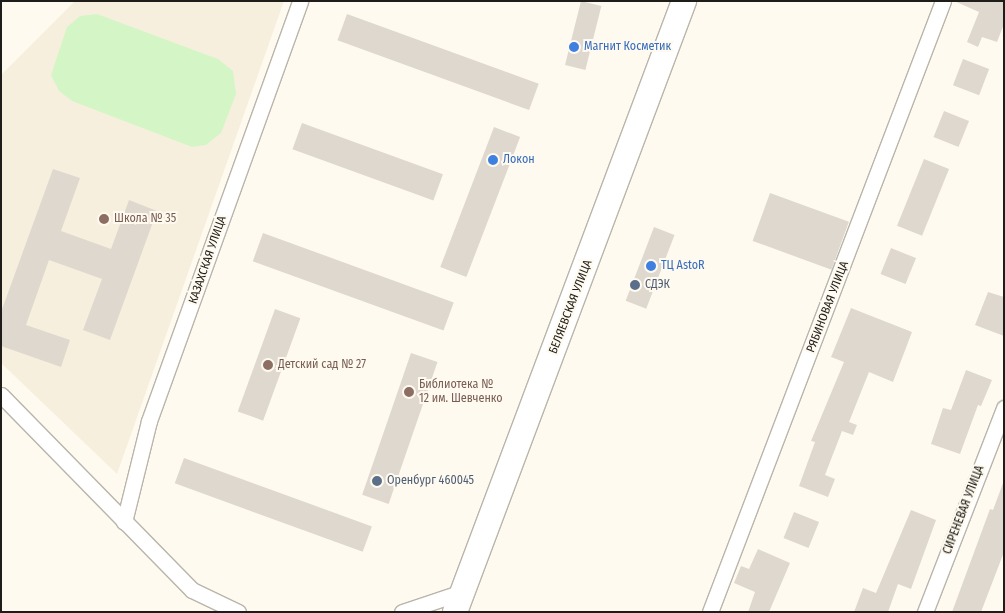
<!DOCTYPE html>
<meta charset="utf-8">
<style>
body{margin:0}
#map{position:relative;width:1005px;height:613px;overflow:hidden;background:#fffaef;font-family:"Fira Sans Condensed",sans-serif}
div>[style]{position:absolute}
.built>*{inset:0;background:#f7efdd}
.green>*{inset:0;background:#d4f6c7}
.building>*{inset:0;background:#dfd8ce;transform-origin:0 0}
.roads{filter:drop-shadow(1px 0 #b9b5aa) drop-shadow(-1px 0 #b9b5aa) drop-shadow(0 1px #b9b5aa) drop-shadow(0 -1px #b9b5aa)}
.street>*{height:15px;margin:-7.5px;padding:0 7.5px;transform-origin:7.5px;border-radius:7.5px;background:#fff}
.primary>*{height:24px;margin:-12px;padding:0 12px;transform-origin:12px;border-radius:12px;background:#fff}
.dots>*{width:14px;height:14px;translate:-50% -50%;box-sizing:border-box;border:2px solid #fffaef;border-radius:50%}
span{translate:-50% -50%;white-space:nowrap;text-align:center;line-height:1.15;-webkit-text-stroke:4px #fffaef;paint-order:stroke}
.shop-label{font-size:12px;color:#366cbe}
.left{translate:0 -50%;text-align:left}
.education-label{font-size:12px;color:#785e54}
.street-label{font-size:12px;color:#1e1d19}
.service-label{font-size:12px;color:#4e5e75}
.frame{position:absolute;inset:0;border:2px solid #1e1d19;pointer-events:none}
</style>
<div id="map">
<div class="built">
<div style="clip-path:polygon(75px 1px,284px 1px,117px 474px,1px 363px,1px 75px)"></div>
</div>
<div class="green">
<div style="clip-path:polygon(97px 14px,218px 59px,233px 71px,236px 94px,221px 133px,206px 145px,192px 147px,72px 101px,59px 91px,51px 75px,67px 27px,80px 16px)"></div>
</div>
<div class="building">
<div style="left:581px;top:1px;width:21px;height:66px;rotate:14deg"></div>
<div style="clip-path:polygon(1004px 1px,1004px 24px,997px 42px,982px 37px,978px 47px,967px 42px,979px 12px,954px 1px)"></div>
<div style="left:347px;top:14px;width:204px;height:28px;rotate:20deg"></div>
<div style="left:963px;top:59px;width:28px;height:28px;rotate:21deg"></div>
<div style="left:944px;top:111px;width:27px;height:28px;rotate:22deg"></div>
<div style="left:302px;top:123px;width:150px;height:28px;rotate:20deg"></div>
<div style="left:494px;top:127px;width:28px;height:150px;rotate:21deg"></div>
<div style="left:924px;top:159px;width:27px;height:72px;rotate:22deg"></div>
<div style="clip-path:polygon(53px 169px,80px 178px,61px 231px,111px 249px,129px 200px,157px 211px,110px 340px,83px 330px,102px 279px,49px 260px,26px 325px,70px 340px,61px 367px,1px 346px,1px 312px)"></div>
<div style="left:770px;top:193px;width:84px;height:51px;rotate:20deg"></div>
<div style="left:654px;top:227px;width:22px;height:79px;rotate:21deg"></div>
<div style="left:263px;top:233px;width:203px;height:30px;rotate:20deg"></div>
<div style="left:891px;top:248px;width:27px;height:28px;rotate:22deg"></div>
<div style="clip-path:polygon(988px 292px,1004px 297px,1004px 336px,975px 325px)"></div>
<div style="clip-path:polygon(851px 308px,912px 332px,893px 382px,869px 372px,849px 422px,857px 425px,853px 435px,842px 431px,825px 475px,835px 479px,828px 497px,799px 486px,815px 442px,811px 441px,844px 362px,831px 357px)"></div>
<div style="left:275px;top:309px;width:27px;height:109px;rotate:20deg"></div>
<div style="left:411px;top:353px;width:28px;height:150px;rotate:19deg"></div>
<div style="clip-path:polygon(966px 370px,992px 380px,981px 406px,978px 405px,960px 454px,931px 444px,943px 408px,951px 410px)"></div>
<div style="left:184px;top:458px;width:200px;height:27px;rotate:20deg"></div>
<div style="clip-path:polygon(1003px 483px,1004px 552px,981px 612px,952px 612px,990px 509px,993px 510px)"></div>
<div style="clip-path:polygon(911px 510px,936px 520px,911px 589px,898px 584px,888px 612px,854px 612px,863px 588px,876px 593px)"></div>
<div style="left:794px;top:512px;width:27px;height:28px;rotate:22deg"></div>
<div style="clip-path:polygon(758px 549px,790px 563px,769px 612px,748px 612px,755px 592px,734px 583px,741px 566px,749px 569px)"></div>
</div>
<div class="roads">
<div class="street">
<div style="left:1px;top:395px;width:273px;rotate:45.6deg"></div>
<div style="left:192px;top:590px;width:51px;rotate:25.6deg"></div>
<div style="left:124px;top:522px;width:104px;rotate:-76.1deg"></div>
<div style="left:149px;top:421px;width:446px;rotate:-70.2deg"></div>
<div style="left:402px;top:612px;width:63px;rotate:-18.4deg"></div>
<div style="left:710px;top:612px;width:654px;rotate:-69.13deg"></div>
<div style="left:925px;top:612px;width:219px;rotate:-68.8deg"></div>
</div>
<div class="primary">
<div style="left:455px;top:612px;width:653px;rotate:-69.45deg"></div>
</div>
</div>
<div class="dots">
<div style="left:574px;top:47px;background:#3f7fe0"></div>
<div style="left:493px;top:160px;background:#3f7fe0"></div>
<div style="left:104px;top:219px;background:#8d6e63"></div>
<div style="left:651px;top:266px;background:#3f7fe0"></div>
<div style="left:635px;top:285px;background:#5c6f8a"></div>
<div style="left:268px;top:365px;background:#8d6e63"></div>
<div style="left:409px;top:392px;background:#8d6e63"></div>
<div style="left:377px;top:481px;background:#5c6f8a"></div>
</div>
<div class="shop-label">
<span class="left" style="left:584px;top:47px">Магнит Косметик</span>
<span class="left" style="left:503px;top:160px">Локон</span>
<span class="left" style="left:661px;top:266px">ТЦ AstoR</span>
</div>
<div class="education-label">
<span class="left" style="left:114px;top:219px">Школа № 35</span>
<span class="left" style="left:278px;top:365px">Детский сад № 27</span>
<span class="left" style="left:419px;top:392px">Библиотека №<br>12 им. Шевченко</span>
</div>
<div class="street-label">
<span style="left:208px;top:260px;rotate:-71deg">КАЗАХСКАЯ УЛИЦА</span>
<span style="left:571px;top:307px;rotate:-69deg">БЕЛЯЕВСКАЯ УЛИЦА</span>
<span style="left:828px;top:307px;rotate:-69deg">РЯБИНОВАЯ УЛИЦА</span>
<span style="left:964px;top:510px;rotate:-69deg">СИРЕНЕВАЯ УЛИЦА</span>
</div>
<div class="service-label">
<span class="left" style="left:645px;top:285px">СДЭК</span>
<span class="left" style="left:387px;top:481px">Оренбург 460045</span>
</div>
<div class="frame"></div>
</div>
